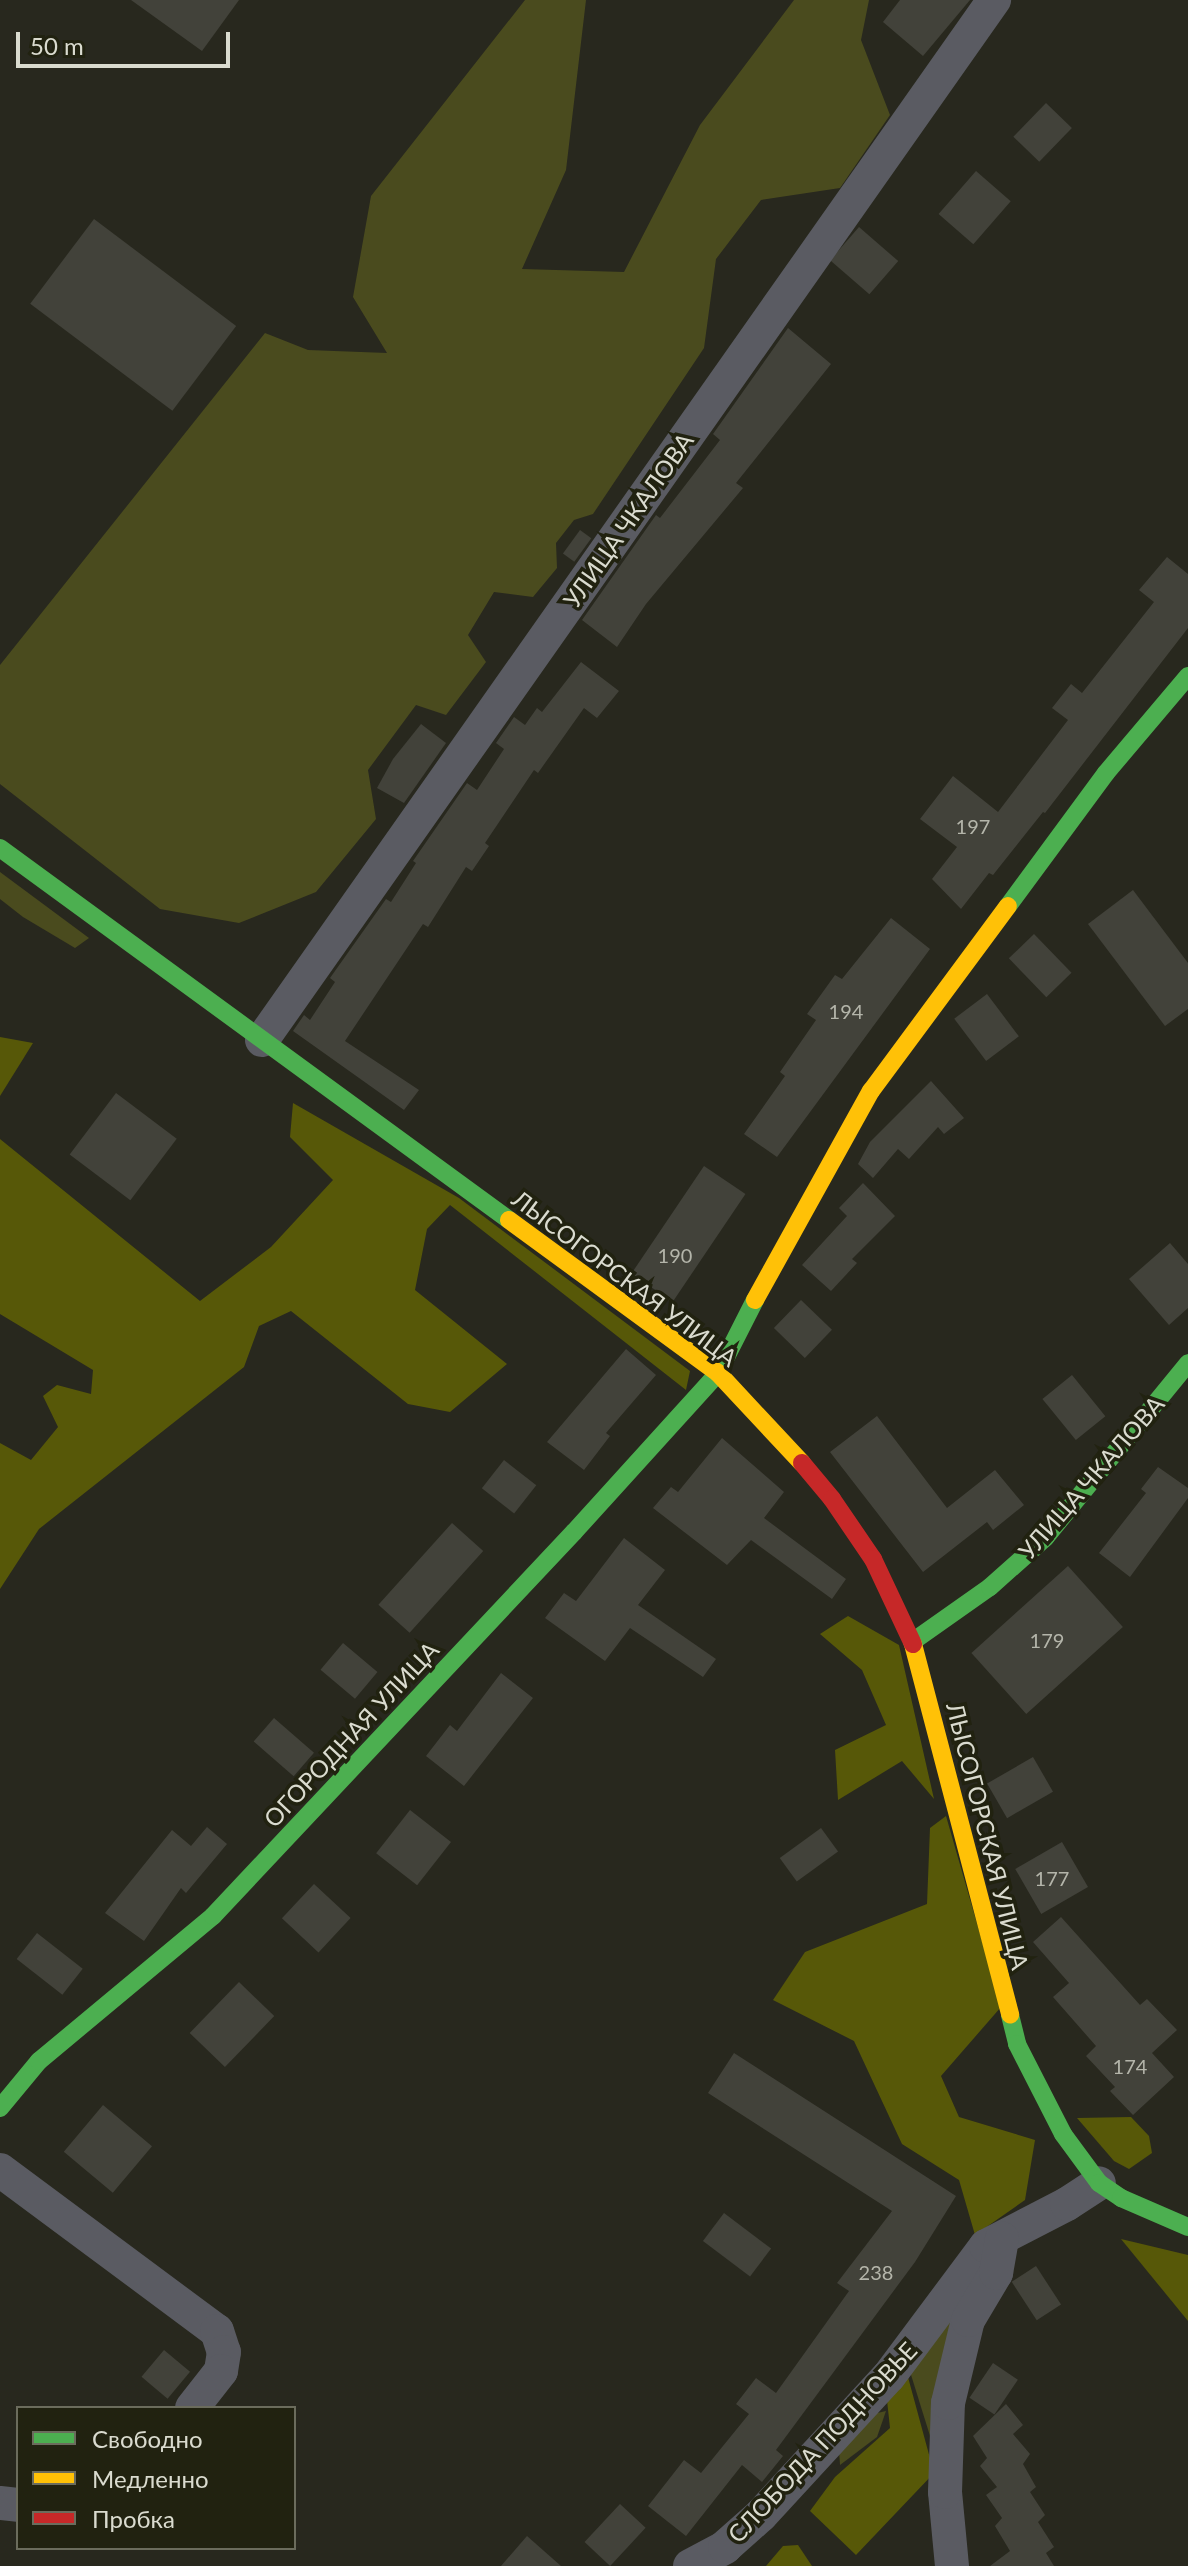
<!DOCTYPE html>
<meta charset="utf-8">
<style>
body{margin:0}
#map{position:relative;width:1188px;height:2566px;overflow:hidden;background:#28281e;font-family:Lato,sans-serif}
div>[style]{position:absolute}
.green>*{inset:0;background:#4a4b1e}
.forest>*{inset:0;background:#575808}
.building>*{inset:0;background:#42423a;transform-origin:0 0}
.street>*{height:34px;margin:-17px;padding:0 17px;transform-origin:17px;border-radius:17px;background:#5a5b62}
.fast>*{height:18px;margin:-9px;padding:0 9px;transform-origin:9px;border-radius:9px;background:#4caf50}
.slow>*{height:18px;margin:-9px;padding:0 9px;transform-origin:9px;border-radius:9px;background:#ffc107}
.jam>*{height:18px;margin:-9px;padding:0 9px;transform-origin:9px;border-radius:9px;background:#c62828}
span{translate:-50% -50%;white-space:nowrap;text-align:center;line-height:1.15;-webkit-text-stroke:7px #212210;paint-order:stroke}
.number-label{font-size:20px;color:#b4b5aa}
.number-label span{-webkit-text-stroke-width:0}
.street-label{font-size:24px;color:#dadbcf}
.legend{position:absolute;left:16px;top:2406px;width:280px;height:144px;box-sizing:border-box;background:#212210;border:2px solid #6b6c5c;margin:0;padding:10px 14px;list-style:none;font-size:24px;color:#dadbcf}
.legend li{display:flex;align-items:center;gap:16px;height:40px}
.legend b{width:40px;border:2px solid #6b6c5c}
.scale{position:absolute;left:16px;top:32px;width:214px;height:36px;box-sizing:border-box;border:4px solid #dadbcf;border-top:0;padding-left:10px;font-size:24px;line-height:28px;white-space:nowrap;color:#dadbcf;-webkit-text-stroke:6px #212210;paint-order:stroke}
</style>
<div id="map">
<div class="green">
<div style="clip-path:polygon(525px 0,586px 0,566px 170px,522px 269px,624px 272px,700px 125px,794px 0,869px 0,861px 40px,890px 115px,840px 188px,761px 200px,716px 259px,704px 348px,593px 514px,574px 520px,556px 543px,557px 568px,533px 597px,494px 592px,468px 635px,486px 662px,446px 715px,416px 705px,368px 770px,376px 819px,316px 892px,239px 923px,160px 909px,0 784px,0 665px,265px 333px,308px 350px,387px 353px,353px 297px,371px 196px)"></div>
<div style="clip-path:polygon(0 872px,89px 938px,75px 948px,23px 917px,0 899px)"></div>
<div style="clip-path:polygon(990px 2248px,931px 2439px,907px 2362px)"></div>
<div style="clip-path:polygon(886px 2411px,877px 2437px,840px 2465px,839px 2450px,864px 2416px)"></div>
</div>
<div class="forest">
<div style="clip-path:polygon(0 1037px,33px 1043px,0 1096px)"></div>
<div style="clip-path:polygon(293px 1103px,459px 1198px,690px 1371px,686px 1390px,450px 1205px,427px 1229px,415px 1290px,507px 1364px,450px 1412px,408px 1404px,291px 1311px,259px 1326px,244px 1367px,39px 1529px,0 1589px,0 1443px,31px 1460px,58px 1427px,43px 1396px,57px 1385px,91px 1394px,93px 1370px,0 1314px,0 1139px,200px 1301px,271px 1247px,333px 1180px,290px 1137px)"></div>
<div style="clip-path:polygon(848px 1616px,899px 1645px,934px 1799px,902px 1761px,838px 1800px,835px 1750px,886px 1725px,862px 1670px,820px 1634px)"></div>
<div style="clip-path:polygon(946px 1816px,1001px 2007px,941px 2076px,959px 2117px,1035px 2140px,1025px 2200px,975px 2235px,959px 2180px,902px 2144px,854px 2041px,773px 2000px,805px 1952px,927px 1904px,930px 1828px)"></div>
<div style="clip-path:polygon(1131px 2117px,1149px 2136px,1152px 2153px,1129px 2169px,1114px 2161px,1077px 2118px)"></div>
<div style="clip-path:polygon(1121px 2239px,1188px 2255px,1188px 2321px)"></div>
<div style="clip-path:polygon(905px 2366px,934px 2473px,856px 2555px,810px 2511px,835px 2477px,890px 2428px,886px 2391px)"></div>
<div style="clip-path:polygon(798px 2545px,812px 2566px,766px 2566px,783px 2546px)"></div>
</div>
<div class="building">
<div style="clip-path:polygon(131px 0,239px 0,202px 51px)"></div>
<div style="clip-path:polygon(900px 0,970px 0,923px 56px,883px 22px)"></div>
<div style="left:1046px;top:103px;width:36px;height:47px;rotate:44deg"></div>
<div style="left:976px;top:171px;width:46px;height:57px;rotate:41deg"></div>
<div style="left:94px;top:219px;width:178px;height:106px;rotate:37deg"></div>
<div style="left:859px;top:227px;width:52px;height:44px;rotate:41deg"></div>
<div style="clip-path:polygon(788px 328px,831px 364px,736px 483px,743px 488px,646px 604px,617px 647px,582px 620px,656px 515px,660px 518px,720px 440px,713px 434px)"></div>
<div style="left:580px;top:530px;width:14px;height:29px;rotate:36deg"></div>
<div style="clip-path:polygon(1167px 557px,1188px 574px,1188px 628px,1045px 813px,1043px 812px,993px 875px,989px 873px,961px 909px,932px 879px,957px 847px,920px 819px,953px 776px,998px 812px,1068px 720px,1052px 708px,1071px 684px,1082px 693px,1154px 602px,1139px 590px)"></div>
<div style="clip-path:polygon(581px 662px,619px 691px,597px 718px,584px 708px,538px 773px,534px 770px,485px 843px,489px 846px,472px 871px,466px 867px,428px 927px,423px 924px,345px 1041px,419px 1090px,404px 1110px,293px 1031px,304px 1015px,310px 1020px,335px 982px,330px 978px,386px 899px,391px 902px,416px 863px,413px 861px,467px 783px,477px 790px,504px 749px,496px 743px,514px 717px,525px 725px,537px 708px,542px 712px)"></div>
<div style="clip-path:polygon(421px 724px,446px 743px,404px 803px,377px 788px,393px 759px)"></div>
<div style="clip-path:polygon(1133px 890px,1188px 963px,1188px 1009px,1165px 1026px,1088px 924px)"></div>
<div style="clip-path:polygon(891px 918px,930px 949px,777px 1157px,744px 1134px,785px 1076px,780px 1072px,816px 1020px,807px 1014px,835px 975px,842px 979px)"></div>
<div style="left:1034px;top:934px;width:54px;height:35px;rotate:46deg"></div>
<div style="left:987px;top:994px;width:53px;height:41px;rotate:53deg"></div>
<div style="clip-path:polygon(931px 1081px,964px 1118px,944px 1134px,938px 1127px,909px 1159px,898px 1149px,873px 1178px,858px 1164px,870px 1142px)"></div>
<div style="left:116px;top:1093px;width:76px;height:77px;rotate:37deg"></div>
<div style="left:704px;top:1166px;width:50px;height:130px;rotate:34deg"></div>
<div style="clip-path:polygon(863px 1183px,895px 1216px,852px 1259px,857px 1263px,831px 1291px,802px 1265px,847px 1216px,839px 1208px)"></div>
<div style="clip-path:polygon(1170px 1243px,1188px 1264px,1188px 1308px,1169px 1325px,1129px 1279px)"></div>
<div style="left:801px;top:1300px;width:43px;height:39px;rotate:44deg"></div>
<div style="clip-path:polygon(626px 1349px,656px 1375px,606px 1433px,610px 1436px,584px 1470px,547px 1442px)"></div>
<div style="left:1072px;top:1375px;width:53px;height:38px;rotate:51deg"></div>
<div style="clip-path:polygon(877px 1416px,947px 1508px,995px 1470px,1024px 1505px,993px 1530px,987px 1522px,923px 1572px,830px 1452px)"></div>
<div style="clip-path:polygon(722px 1438px,784px 1492px,764px 1518px,846px 1579px,832px 1599px,751px 1540px,727px 1565px,653px 1508px,671px 1487px,678px 1492px)"></div>
<div style="left:504px;top:1460px;width:41px;height:36px;rotate:38deg"></div>
<div style="clip-path:polygon(1158px 1467px,1188px 1488px,1188px 1498px,1130px 1577px,1099px 1553px,1146px 1493px,1141px 1489px)"></div>
<div style="left:452px;top:1523px;width:42px;height:110px;rotate:42deg"></div>
<div style="clip-path:polygon(624px 1538px,665px 1570px,638px 1605px,716px 1659px,703px 1677px,630px 1628px,605px 1661px,545px 1618px,564px 1593px,576px 1601px)"></div>
<div style="left:1068px;top:1566px;width:82px;height:130px;rotate:48deg"></div>
<div style="left:343px;top:1643px;width:45px;height:35px;rotate:40deg"></div>
<div style="clip-path:polygon(501px 1673px,533px 1698px,464px 1786px,426px 1756px,450px 1725px,457px 1731px)"></div>
<div style="left:274px;top:1718px;width:53px;height:31px;rotate:41deg"></div>
<div style="left:1033px;top:1757px;width:40px;height:53px;rotate:60deg"></div>
<div style="left:410px;top:1810px;width:52px;height:55px;rotate:38deg"></div>
<div style="clip-path:polygon(207px 1827px,227px 1844px,186px 1893px,181px 1888px,144px 1941px,105px 1913px,172px 1830px,191px 1846px)"></div>
<div style="left:821px;top:1828px;width:29px;height:51px;rotate:54deg"></div>
<div style="left:1062px;top:1842px;width:52px;height:54px;rotate:60deg"></div>
<div style="left:314px;top:1884px;width:50px;height:47px;rotate:43deg"></div>
<div style="clip-path:polygon(1061px 1917px,1140px 2005px,1147px 1999px,1177px 2030px,1152px 2053px,1174px 2077px,1133px 2115px,1110px 2091px,1115px 2087px,1086px 2056px,1096px 2046px,1053px 1997px,1069px 1983px,1033px 1942px)"></div>
<div style="left:37px;top:1933px;width:58px;height:33px;rotate:38deg"></div>
<div style="left:239px;top:1982px;width:49px;height:71px;rotate:44deg"></div>
<div style="clip-path:polygon(734px 2053px,956px 2196px,915px 2262px,776px 2450px,783px 2456px,762px 2482px,742px 2465px,686px 2536px,648px 2506px,684px 2460px,701px 2473px,749px 2414px,736px 2404px,756px 2378px,776px 2393px,849px 2291px,837px 2283px,892px 2211px,708px 2093px)"></div>
<div style="left:103px;top:2105px;width:64px;height:61px;rotate:40deg"></div>
<div style="left:724px;top:2213px;width:59px;height:35px;rotate:37deg"></div>
<div style="left:1036px;top:2266px;width:46px;height:29px;rotate:57deg"></div>
<div style="left:164px;top:2350px;width:34px;height:35px;rotate:40deg"></div>
<div style="left:993px;top:2363px;width:30px;height:42px;rotate:34deg"></div>
<div style="clip-path:polygon(1006px 2404px,1023px 2425px,1013px 2434px,1030px 2454px,1023px 2464px,1036px 2487px,1030px 2492px,1045px 2515px,1038px 2522px,1054px 2547px,1046px 2553px,1054px 2566px,990px 2566px,1010px 2551px,995px 2526px,1002px 2518px,986px 2495px,997px 2487px,980px 2466px,987px 2458px,973px 2436px)"></div>
<div style="left:620px;top:2504px;width:35px;height:52px;rotate:43deg"></div>
<div style="clip-path:polygon(527px 2536px,561px 2566px,501px 2566px)"></div>
</div>
<div class="street">
<div style="left:262px;top:1040px;width:1272px;rotate:-54.86deg"></div>
<div style="left:0;top:2170px;width:270px;rotate:36.6deg"></div>
<div style="left:217px;top:2331px;width:22px;rotate:72deg"></div>
<div style="left:224px;top:2352px;width:19px;rotate:99deg"></div>
<div style="left:221px;top:2371px;width:47px;rotate:128.1deg"></div>
<div style="left:0;top:2503px;width:18px;rotate:6deg"></div>
<div style="left:690px;top:2566px;width:40px;rotate:-28deg"></div>
<div style="left:725px;top:2547px;width:48px;rotate:-41.6deg"></div>
<div style="left:761px;top:2515px;width:189px;rotate:-47.4deg"></div>
<div style="left:889px;top:2376px;width:162px;rotate:-53.3deg"></div>
<div style="left:986px;top:2246px;width:91px;rotate:-27.4deg"></div>
<div style="left:1067px;top:2204px;width:38px;rotate:-33deg"></div>
<div style="left:952px;top:2566px;width:74px;rotate:-95.4deg"></div>
<div style="left:945px;top:2492px;width:89px;rotate:-88.1deg"></div>
<div style="left:948px;top:2403px;width:85px;rotate:-76.5deg"></div>
<div style="left:968px;top:2320px;width:55px;rotate:-59.2deg"></div>
<div style="left:996px;top:2273px;width:35px;rotate:-80deg"></div>
</div>
<div class="fast">
<div style="left:0;top:848px;width:630px;rotate:36.16deg"></div>
<div style="left:1008px;top:906px;width:165px;rotate:-53.6deg"></div>
<div style="left:1106px;top:773px;width:127px;rotate:-49.8deg"></div>
<div style="left:912px;top:1642px;width:95px;rotate:-35.2deg"></div>
<div style="left:990px;top:1587px;width:74px;rotate:-41.7deg"></div>
<div style="left:1045px;top:1538px;width:226px;rotate:-50.7deg"></div>
<div style="left:1010px;top:2015px;width:30px;rotate:76deg"></div>
<div style="left:1017px;top:2044px;width:101px;rotate:62.9deg"></div>
<div style="left:1063px;top:2134px;width:61px;rotate:53.7deg"></div>
<div style="left:1099px;top:2183px;width:27px;rotate:34deg"></div>
<div style="left:1121px;top:2198px;width:73px;rotate:23.4deg"></div>
<div style="left:0;top:2108px;width:61px;rotate:-50.3deg"></div>
<div style="left:39px;top:2061px;width:226px;rotate:-39.8deg"></div>
<div style="left:213px;top:1916px;width:527px;rotate:-46.77deg"></div>
<div style="left:574px;top:1532px;width:215px;rotate:-47.8deg"></div>
<div style="left:718px;top:1373px;width:82px;rotate:-63.1deg"></div>
</div>
<div class="slow">
<div style="left:509px;top:1220px;width:259px;rotate:36.2deg"></div>
<div style="left:718px;top:1373px;width:123px;rotate:47deg"></div>
<div style="left:755px;top:1300px;width:239px;rotate:-61deg"></div>
<div style="left:871px;top:1091px;width:230px;rotate:-53.5deg"></div>
<div style="left:913px;top:1644px;width:383px;rotate:75.3deg"></div>
</div>
<div class="jam">
<div style="left:802px;top:1463px;width:47px;rotate:50.2deg"></div>
<div style="left:832px;top:1499px;width:73px;rotate:55.7deg"></div>
<div style="left:873px;top:1559px;width:94px;rotate:64.8deg"></div>
</div>
<div class="number-label">
<span style="left:973px;top:826px">197</span>
<span style="left:846px;top:1011px">194</span>
<span style="left:675px;top:1255px">190</span>
<span style="left:1047px;top:1640px">179</span>
<span style="left:1052px;top:1878px">177</span>
<span style="left:1130px;top:2066px">174</span>
<span style="left:876px;top:2272px">238</span>
</div>
<div class="street-label">
<span style="left:628px;top:520px;rotate:-55deg">УЛИЦА ЧКАЛОВА</span>
<span style="left:625px;top:1278px;rotate:37deg">ЛЫСОГОРСКАЯ УЛИЦА</span>
<span style="left:1091px;top:1477px;rotate:-49deg">УЛИЦА ЧКАЛОВА</span>
<span style="left:351px;top:1734px;rotate:-47deg">ОГОРОДНАЯ УЛИЦА</span>
<span style="left:988px;top:1836px;rotate:76deg">ЛЫСОГОРСКАЯ УЛИЦА</span>
<span style="left:822px;top:2442px;rotate:-47deg">СЛОБОДА ПОДНОВЬЕ</span>
</div>
<ul class="legend">
<li><b style="height:10px;background:#4caf50"></b>Свободно</li>
<li><b style="height:10px;background:#ffc107"></b>Медленно</li>
<li><b style="height:10px;background:#c62828"></b>Пробка</li>
</ul>
<div class="scale">50 m</div>
</div>
